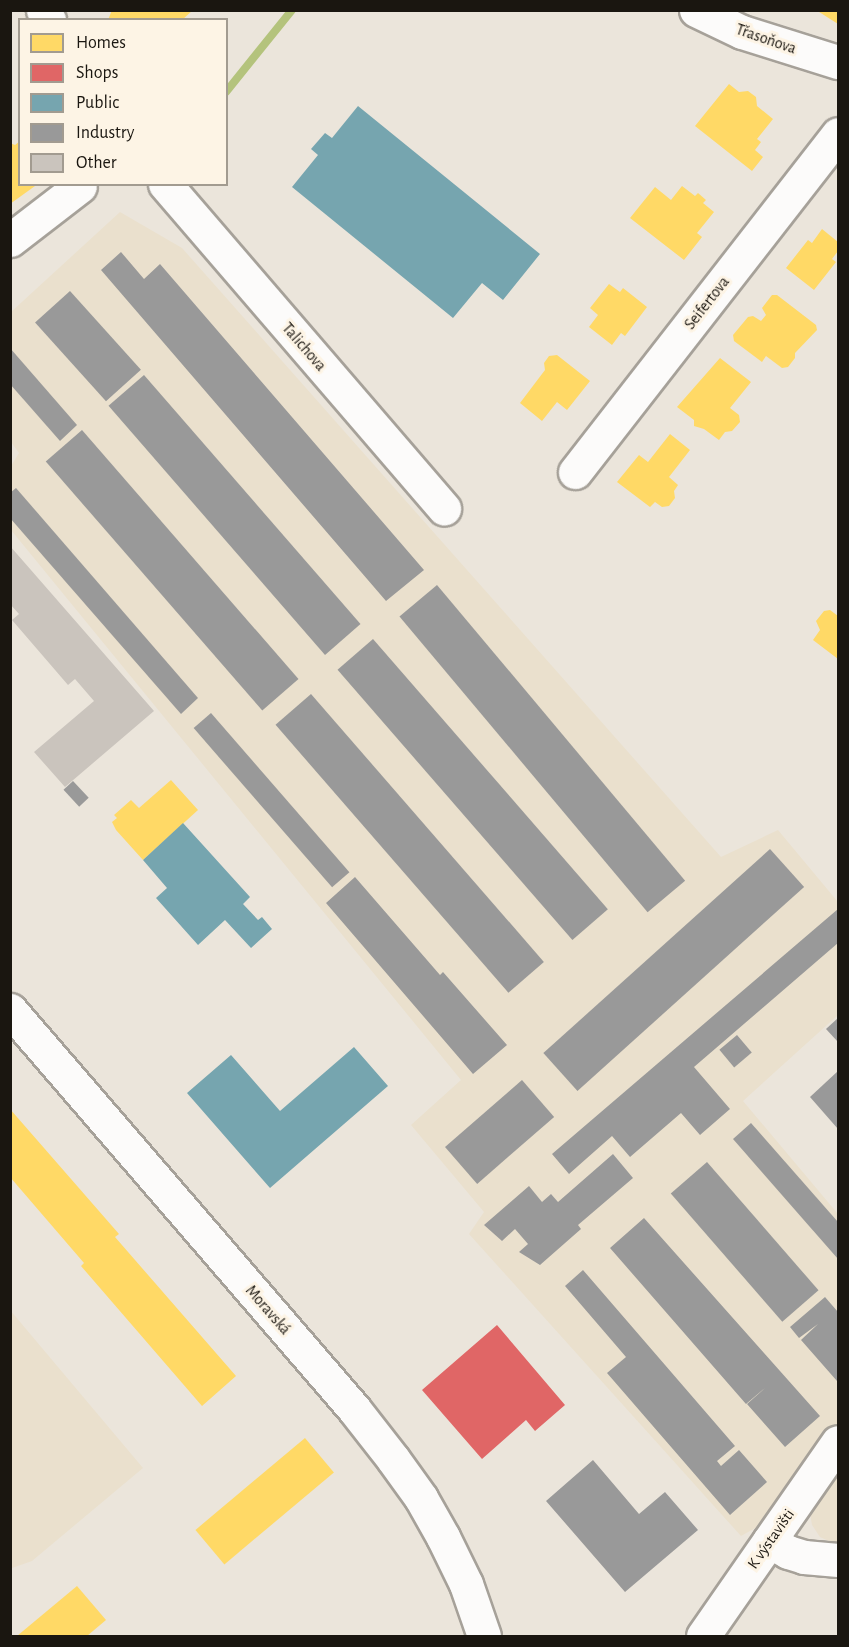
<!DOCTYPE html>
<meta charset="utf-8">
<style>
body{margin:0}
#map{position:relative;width:849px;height:1647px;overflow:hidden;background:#ebe5db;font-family:"Alegreya Sans",sans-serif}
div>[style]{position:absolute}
.built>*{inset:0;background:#eae0cd}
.homes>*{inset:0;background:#ffd966;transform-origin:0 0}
.shops>*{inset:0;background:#e06666}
.public>*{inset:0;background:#76a5af}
.industry>*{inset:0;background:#999;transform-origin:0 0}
.stream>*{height:8px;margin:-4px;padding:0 4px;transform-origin:4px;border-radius:4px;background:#b4c37c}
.building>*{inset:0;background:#cac4bd}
.roads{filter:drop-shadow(2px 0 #a6a199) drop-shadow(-2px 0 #a6a199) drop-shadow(0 2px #a6a199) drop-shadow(0 -2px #a6a199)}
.minor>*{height:33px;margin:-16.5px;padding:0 16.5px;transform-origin:16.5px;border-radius:16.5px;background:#fcfbfa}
span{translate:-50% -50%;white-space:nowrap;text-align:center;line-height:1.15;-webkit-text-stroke:6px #fdf4e5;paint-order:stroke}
.street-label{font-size:16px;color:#1a1610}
.frame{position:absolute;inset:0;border:12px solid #1a1610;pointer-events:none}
.legend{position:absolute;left:18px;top:18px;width:210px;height:168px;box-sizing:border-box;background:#fdf4e5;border:2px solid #a29b90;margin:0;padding:8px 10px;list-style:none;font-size:18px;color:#1a1610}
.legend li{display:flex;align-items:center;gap:12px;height:30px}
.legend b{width:30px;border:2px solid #a29b90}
</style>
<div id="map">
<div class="built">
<div style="clip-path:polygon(120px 212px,182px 248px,721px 857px,778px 830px,838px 902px,838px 1015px,743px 1101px,838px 1214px,838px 1428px,777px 1516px,741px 1536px,469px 1234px,484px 1212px,411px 1125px,461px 1080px,11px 530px,11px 466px,19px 453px,11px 442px,11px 312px)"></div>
<div style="clip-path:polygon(10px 1310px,143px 1468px,32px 1561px,12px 1568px)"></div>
<div style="clip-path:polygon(838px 1472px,838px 1545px,820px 1537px,812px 1525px,810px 1513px)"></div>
</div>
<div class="homes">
<div style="clip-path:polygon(112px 10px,119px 11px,193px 10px,182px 20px,108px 20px)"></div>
<div style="clip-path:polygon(816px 10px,838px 10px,838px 24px)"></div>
<div style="clip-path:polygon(729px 84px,739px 92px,748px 91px,756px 97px,757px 106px,773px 119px,757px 139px,761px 142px,755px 150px,763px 157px,752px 171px,695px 126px)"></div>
<div style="clip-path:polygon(20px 141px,20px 184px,35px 186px,10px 204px,10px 143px,15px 145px)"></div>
<div style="clip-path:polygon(682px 186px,695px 196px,698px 193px,706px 200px,703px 203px,714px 212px,697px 233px,702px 237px,684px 260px,630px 218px,655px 187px,671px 200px)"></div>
<div style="clip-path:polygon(822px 229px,838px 242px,838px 251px,832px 259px,836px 262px,814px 290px,786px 268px,808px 240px,812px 243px)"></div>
<div style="clip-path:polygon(609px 284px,620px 292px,623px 288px,647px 307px,625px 336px,621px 333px,612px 345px,589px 327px,598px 315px,590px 308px)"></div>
<div style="clip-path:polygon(772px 295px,777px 295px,816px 325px,817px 330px,795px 353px,795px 358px,788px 367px,782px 368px,766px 356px,762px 362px,734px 341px,733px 335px,748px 317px,753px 316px,761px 321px,766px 315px,762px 308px)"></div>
<div style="clip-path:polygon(557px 355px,590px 381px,567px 410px,557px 402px,542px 421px,520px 403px,545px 370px,544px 363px,549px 356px)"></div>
<div style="clip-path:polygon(720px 358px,751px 382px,730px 408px,739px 415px,740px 422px,732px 431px,725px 432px,719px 440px,704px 429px,694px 426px,694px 420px,677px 407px)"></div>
<div style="clip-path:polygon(670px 434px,690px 450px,669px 477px,678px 485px,674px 491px,675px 498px,669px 506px,662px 507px,655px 502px,650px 507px,617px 482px,639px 455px,648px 462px)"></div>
<div style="clip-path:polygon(830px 610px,838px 616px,838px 659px,813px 640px,820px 630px,816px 621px,824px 611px)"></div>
<div style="clip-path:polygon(171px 780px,198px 810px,143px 860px,116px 830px,112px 822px,117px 818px,114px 815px,131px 800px,139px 808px)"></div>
<div style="clip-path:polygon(10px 1109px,119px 1234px,115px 1237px,236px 1376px,202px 1406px,81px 1266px,84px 1263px,10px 1177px)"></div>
<div style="left:305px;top:1438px;width:45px;height:143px;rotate:50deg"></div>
<div style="clip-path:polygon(77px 1586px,106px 1620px,87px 1636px,17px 1636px)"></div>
</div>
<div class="shops">
<div style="clip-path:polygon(497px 1325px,565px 1405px,535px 1431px,526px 1420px,482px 1459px,422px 1390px)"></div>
</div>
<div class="public">
<div style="clip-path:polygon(358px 106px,540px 254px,503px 300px,482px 283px,453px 318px,292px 187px,318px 155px,311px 149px,325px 133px,332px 138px)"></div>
<div style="clip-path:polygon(183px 823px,250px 897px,243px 904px,258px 920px,262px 917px,272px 929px,251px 948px,225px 920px,198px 945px,156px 898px,167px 888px,143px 860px)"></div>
<div style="clip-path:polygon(354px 1047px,388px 1086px,270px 1188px,187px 1093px,231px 1055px,280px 1111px)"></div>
</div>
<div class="industry">
<div style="clip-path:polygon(121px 252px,144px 279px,160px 264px,424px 570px,386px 601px,101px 270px)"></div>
<div style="left:70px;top:291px;width:106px;height:47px;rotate:48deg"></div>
<div style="clip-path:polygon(10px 348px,77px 425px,60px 441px,10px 384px)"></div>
<div style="left:144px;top:375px;width:330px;height:47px;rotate:49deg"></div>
<div style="left:82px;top:430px;width:330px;height:48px;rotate:49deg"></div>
<div style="clip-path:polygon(16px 488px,198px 698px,181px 714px,10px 518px,10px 493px)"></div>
<div style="left:437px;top:585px;width:386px;height:49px;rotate:50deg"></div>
<div style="left:373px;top:639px;width:358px;height:47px;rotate:49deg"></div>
<div style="left:311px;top:694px;width:355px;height:47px;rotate:49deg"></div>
<div style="left:211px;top:713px;width:211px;height:23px;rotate:49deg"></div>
<div style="left:73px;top:781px;width:23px;height:13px;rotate:47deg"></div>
<div style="left:770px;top:849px;width:51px;height:305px;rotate:48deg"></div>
<div style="clip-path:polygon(355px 877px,440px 975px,443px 972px,507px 1045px,473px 1074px,326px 903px)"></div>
<div style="clip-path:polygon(838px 909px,838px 943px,694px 1067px,730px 1109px,700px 1135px,681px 1113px,630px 1157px,612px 1136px,569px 1174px,552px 1154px)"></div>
<div style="clip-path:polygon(838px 1018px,838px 1042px,826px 1029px)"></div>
<div style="left:737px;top:1035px;width:23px;height:23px;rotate:50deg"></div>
<div style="clip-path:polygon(838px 1071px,838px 1129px,810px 1097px)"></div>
<div style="left:522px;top:1080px;width:49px;height:102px;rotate:49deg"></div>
<div style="clip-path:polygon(751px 1123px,838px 1222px,838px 1259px,733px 1139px)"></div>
<div style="clip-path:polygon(613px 1154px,633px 1178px,578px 1225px,581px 1229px,540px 1265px,519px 1252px,528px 1244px,515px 1229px,502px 1241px,484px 1225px,529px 1186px,542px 1202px,551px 1194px,558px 1202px)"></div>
<div style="left:707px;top:1162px;width:170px;height:48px;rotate:49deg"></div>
<div style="clip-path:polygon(644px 1218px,820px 1416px,785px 1447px,747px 1404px,765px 1388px,746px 1404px,610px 1248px)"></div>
<div style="clip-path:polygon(583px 1270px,735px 1446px,717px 1461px,721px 1466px,739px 1450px,767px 1482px,730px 1515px,607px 1373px,626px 1357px,565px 1286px)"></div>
<div style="clip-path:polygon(825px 1297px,838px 1312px,837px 1381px,801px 1340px,818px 1324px,799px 1338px,790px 1327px)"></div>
<div style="clip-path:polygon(593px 1460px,639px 1514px,665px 1492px,698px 1530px,625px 1592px,546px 1501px)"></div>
</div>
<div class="stream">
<div style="left:226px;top:92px;width:105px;rotate:-51.2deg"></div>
</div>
<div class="building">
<div style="clip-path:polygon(10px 546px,154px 711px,65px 787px,34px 752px,94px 701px,75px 679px,68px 685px,12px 620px,19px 614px,10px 604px)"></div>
</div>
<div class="roads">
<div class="minor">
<div style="left:43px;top:10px;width:12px;rotate:59deg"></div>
<div style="left:696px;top:10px;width:51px;rotate:25.6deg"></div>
<div style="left:742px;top:32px;width:101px;rotate:17.4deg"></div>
<div style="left:165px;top:184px;width:428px;rotate:49.3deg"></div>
<div style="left:10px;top:240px;width:88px;rotate:-37.6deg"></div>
<div style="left:575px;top:472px;width:428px;rotate:-52.1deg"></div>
<div style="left:10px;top:1010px;width:527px;rotate:49.23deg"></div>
<div style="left:354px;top:1409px;width:63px;rotate:52deg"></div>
<div style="left:393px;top:1459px;width:48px;rotate:54.3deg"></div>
<div style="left:421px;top:1498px;width:45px;rotate:60.6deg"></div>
<div style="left:443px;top:1537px;width:52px;rotate:63.9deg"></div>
<div style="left:466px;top:1584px;width:55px;rotate:70.9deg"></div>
<div style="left:769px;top:1541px;width:22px;rotate:30deg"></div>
<div style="left:788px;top:1552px;width:17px;rotate:17deg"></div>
<div style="left:804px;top:1557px;width:34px;rotate:5deg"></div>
<div style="left:703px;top:1636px;width:236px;rotate:-55.2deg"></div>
</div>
</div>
<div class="street-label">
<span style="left:766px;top:39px;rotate:19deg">Třasoňova</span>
<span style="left:707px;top:303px;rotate:-52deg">Seifertova</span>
<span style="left:304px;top:347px;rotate:49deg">Talichova</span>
<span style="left:268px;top:1310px;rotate:49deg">Moravská</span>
<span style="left:771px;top:1539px;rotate:-55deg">K výstavišti</span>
</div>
<div class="frame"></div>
<ul class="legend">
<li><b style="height:16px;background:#ffd966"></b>Homes</li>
<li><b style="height:16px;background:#e06666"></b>Shops</li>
<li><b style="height:16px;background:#76a5af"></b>Public</li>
<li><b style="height:16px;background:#999"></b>Industry</li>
<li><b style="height:16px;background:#cac4bd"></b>Other</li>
</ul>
</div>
